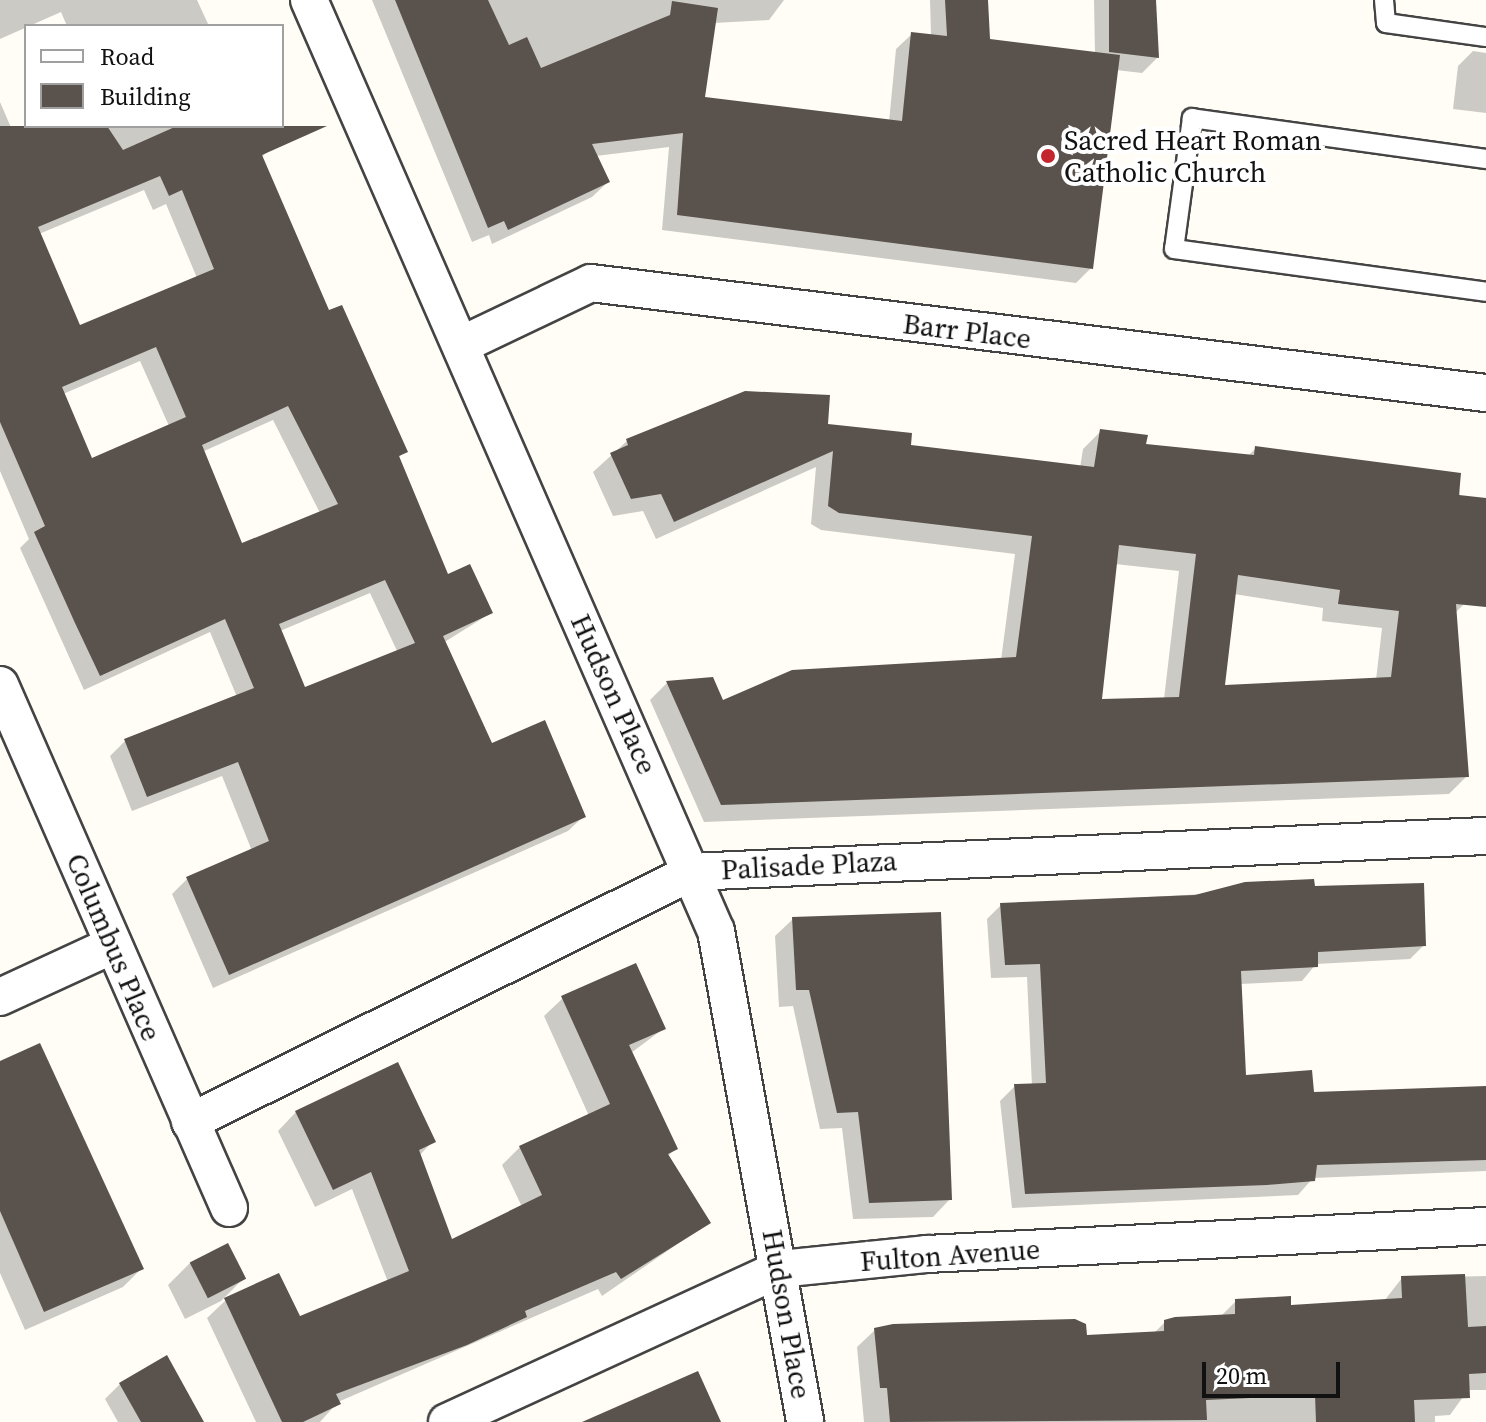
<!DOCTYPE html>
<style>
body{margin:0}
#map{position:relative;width:1486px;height:1422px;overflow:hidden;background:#fffdf5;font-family:"Source Serif 4",serif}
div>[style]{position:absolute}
.shadow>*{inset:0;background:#0003}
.building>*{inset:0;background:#5a524d;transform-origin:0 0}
.roads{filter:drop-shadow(2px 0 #444) drop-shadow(-2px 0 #444) drop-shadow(0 2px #444) drop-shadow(0 -2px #444)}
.service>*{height:18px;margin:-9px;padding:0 9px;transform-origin:9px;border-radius:9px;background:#fff}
.minor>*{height:36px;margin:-18px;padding:0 18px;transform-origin:18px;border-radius:18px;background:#fff}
.dots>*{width:22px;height:22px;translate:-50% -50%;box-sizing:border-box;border:4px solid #fff;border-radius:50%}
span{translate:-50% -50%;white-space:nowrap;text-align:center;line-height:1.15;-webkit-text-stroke:8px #fff;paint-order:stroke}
.poi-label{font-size:28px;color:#111}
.left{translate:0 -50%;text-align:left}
.street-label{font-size:28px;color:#111}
.legend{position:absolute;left:24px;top:24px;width:260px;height:104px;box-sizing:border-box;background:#fff;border:2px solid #a0a0a0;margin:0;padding:10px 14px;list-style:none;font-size:24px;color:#111}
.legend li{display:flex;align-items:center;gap:16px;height:40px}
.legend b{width:40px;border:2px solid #a0a0a0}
.scale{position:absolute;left:1202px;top:1362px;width:138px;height:36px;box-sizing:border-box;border:4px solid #111;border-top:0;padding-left:10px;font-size:24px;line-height:28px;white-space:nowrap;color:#111;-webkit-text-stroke:6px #fff;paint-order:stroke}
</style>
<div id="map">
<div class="shadow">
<div style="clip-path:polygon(0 0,197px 0,209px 26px,67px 26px,61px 12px,0 39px)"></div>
<div style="clip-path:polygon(372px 0,784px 0,769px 20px,714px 23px,703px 99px,889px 122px,896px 49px,912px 34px,931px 36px,930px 0,986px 0,988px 41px,1095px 54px,1094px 0,1154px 0,1157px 58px,1142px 73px,1116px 70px,1091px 268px,1076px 283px,662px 230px,669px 147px,596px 156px,608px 182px,592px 197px,492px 244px,489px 235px,472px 242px)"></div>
<div style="clip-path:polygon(1473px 51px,1486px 53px,1486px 113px,1453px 109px,1458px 66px)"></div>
<div style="clip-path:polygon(evenodd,0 102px,16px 139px,43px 126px,259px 126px,270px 149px,261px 158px,328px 312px,405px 451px,398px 458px,447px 576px,491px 613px,443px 643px,491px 745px,584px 816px,568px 831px,213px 988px,172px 894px,187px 879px,252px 851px,222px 776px,132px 811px,110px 756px,125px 741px,237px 697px,210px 632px,84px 690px,20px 548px,29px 539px,0 471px,0 102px,144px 190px,153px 210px,166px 204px,197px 278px,79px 328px,39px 234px,144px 190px,0 102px,140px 361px,169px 426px,91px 461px,63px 394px,140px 361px,0 102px,273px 420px,320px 513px,241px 546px,202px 452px,273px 420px,0 102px,370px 593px,398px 653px,304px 690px,280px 631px,370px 593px)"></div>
<div style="clip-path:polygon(evenodd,826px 425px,909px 447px,1080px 468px,1083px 449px,1101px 431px,1144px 446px,1248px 456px,1256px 448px,1459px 475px,1464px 604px,1454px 614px,1466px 777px,1449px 794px,704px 822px,650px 700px,667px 683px,722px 703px,1001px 660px,1015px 554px,821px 530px,811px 524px,816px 467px,656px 539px,643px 511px,613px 516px,593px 472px,627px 441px,826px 425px,1115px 564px,1179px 571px,1164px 699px,1100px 701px,1115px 564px,826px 425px,1234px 594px,1323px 608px,1322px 621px,1382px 628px,1376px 680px,1222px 687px,1234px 594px)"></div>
<div style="clip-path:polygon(1313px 888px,1424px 945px,1410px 959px,1316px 964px,1302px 981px,1240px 984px,1244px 1077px,1312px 1095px,1486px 1087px,1486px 1171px,1313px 1178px,1298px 1195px,1012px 1208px,1000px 1101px,1015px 1086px,1032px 1086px,1027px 977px,991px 978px,987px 919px,1001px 905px)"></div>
<div style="clip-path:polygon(793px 919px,950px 1199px,933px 1217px,853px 1219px,842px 1128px,820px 1129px,793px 1006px,779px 1007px,775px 936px)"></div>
<div style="clip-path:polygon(563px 998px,663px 1029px,631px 1053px,675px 1149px,667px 1157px,708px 1223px,602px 1296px,598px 1289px,338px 1402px,320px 1422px,256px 1422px,207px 1318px,226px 1300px,299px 1319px,388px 1282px,352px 1189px,315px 1207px,278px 1131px,296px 1112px,433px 1141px,419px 1156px,451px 1241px,522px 1207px,502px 1165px,520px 1147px,589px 1116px,544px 1016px)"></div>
<div style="clip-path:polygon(0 1063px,142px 1268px,123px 1287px,25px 1330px,0 1273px)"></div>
<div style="clip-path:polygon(190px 1263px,243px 1279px,221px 1301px,185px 1319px,168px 1285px)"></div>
<div style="clip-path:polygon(1486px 1276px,1486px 1390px,1468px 1390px,1450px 1415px,1435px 1416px,1435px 1422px,864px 1422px,857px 1347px,875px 1330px,1075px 1321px,1085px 1337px,1153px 1334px,1165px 1322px,1220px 1317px,1236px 1301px,1290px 1307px,1384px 1301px,1402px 1278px)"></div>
<div style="clip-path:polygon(120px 1384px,202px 1422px,118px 1422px,105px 1399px)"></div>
</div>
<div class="building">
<div style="clip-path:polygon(395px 0,488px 0,509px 45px,527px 37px,541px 68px,670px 15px,672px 1px,718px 8px,705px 97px,902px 121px,911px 32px,947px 36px,945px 0,988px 0,990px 39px,1120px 55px,1093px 269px,677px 215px,683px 133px,592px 144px,610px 182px,508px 230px,504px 221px,488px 228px)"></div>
<div style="clip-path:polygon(1109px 0,1156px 0,1159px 58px,1109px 52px)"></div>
<div style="clip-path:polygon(evenodd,0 126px,107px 126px,123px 150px,177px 126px,327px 126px,262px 155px,329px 310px,342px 305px,408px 452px,399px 456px,448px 574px,470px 564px,493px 613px,443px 636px,492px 743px,545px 720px,586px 817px,229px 975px,186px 877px,269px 841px,238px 762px,147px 797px,124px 739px,254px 688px,225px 619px,100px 676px,75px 623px,34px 532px,45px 526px,0 422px,0 126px,160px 176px,169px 196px,182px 190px,214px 269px,80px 325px,38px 227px,160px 176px,0 126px,156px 347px,186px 417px,92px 458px,62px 387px,156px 347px,0 126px,288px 406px,338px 504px,242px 543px,202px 445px,288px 406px,0 126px,385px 580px,415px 643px,305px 687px,279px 624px,385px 580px)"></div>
<div style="clip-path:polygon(evenodd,745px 391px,830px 395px,828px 424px,912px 433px,911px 445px,1094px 467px,1100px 429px,1148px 435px,1146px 444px,1254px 455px,1255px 446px,1461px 473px,1459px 495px,1486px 498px,1486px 607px,1456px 604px,1469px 777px,721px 805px,666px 681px,713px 677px,723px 700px,792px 670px,1016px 657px,1032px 536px,839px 513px,828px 506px,833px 451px,674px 522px,661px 494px,631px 499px,610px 453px,628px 445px,626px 439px,745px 391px,1119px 545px,1196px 554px,1179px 697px,1102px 699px,1119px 545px,745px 391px,1238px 575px,1340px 590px,1338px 604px,1399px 611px,1391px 677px,1225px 685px,1238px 575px)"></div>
<div style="clip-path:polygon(1314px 879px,1315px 886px,1424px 883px,1426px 946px,1318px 952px,1318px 967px,1241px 971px,1246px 1075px,1312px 1070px,1314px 1092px,1486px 1086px,1486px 1160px,1317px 1165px,1315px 1181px,1267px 1185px,1025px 1194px,1014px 1084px,1046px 1083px,1040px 964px,1005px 965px,1000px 903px,1195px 895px,1245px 882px)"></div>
<div style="clip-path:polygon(941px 912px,952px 1200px,869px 1203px,858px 1112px,837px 1113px,809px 990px,796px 990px,792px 917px)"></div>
<div style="clip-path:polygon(636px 963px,666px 1029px,629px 1045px,678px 1149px,668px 1154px,711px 1223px,621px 1279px,616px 1272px,525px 1311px,527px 1317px,467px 1345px,336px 1394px,341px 1404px,303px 1422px,282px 1422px,224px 1298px,279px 1273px,300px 1316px,409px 1271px,371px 1172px,333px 1190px,295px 1111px,398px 1062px,436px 1142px,419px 1150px,452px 1239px,542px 1195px,519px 1146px,610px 1104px,561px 996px)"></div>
<div style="clip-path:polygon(40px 1043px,144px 1269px,44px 1312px,0 1211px,0 1061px)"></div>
<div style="left:228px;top:1243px;width:40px;height:43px;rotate:63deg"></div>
<div style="clip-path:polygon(1465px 1274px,1468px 1327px,1486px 1326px,1486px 1373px,1469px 1374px,1470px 1398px,1414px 1400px,1415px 1422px,1316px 1422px,1315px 1395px,1206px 1400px,1207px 1420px,890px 1422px,887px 1388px,880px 1388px,874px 1328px,893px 1324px,1075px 1319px,1086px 1324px,1087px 1335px,1164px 1331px,1164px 1320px,1175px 1317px,1235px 1314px,1235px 1299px,1291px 1296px,1291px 1305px,1402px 1298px,1401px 1276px)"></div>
<div style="clip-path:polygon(167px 1355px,204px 1422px,141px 1422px,119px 1383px)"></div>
<div style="clip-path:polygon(698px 1371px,721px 1422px,582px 1422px)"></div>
</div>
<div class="roads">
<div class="service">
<div style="left:1384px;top:0;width:23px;rotate:85deg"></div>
<div style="left:1386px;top:23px;width:101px;rotate:8deg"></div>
<div style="left:1486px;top:159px;width:297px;rotate:-172.1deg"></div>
<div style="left:1192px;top:118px;width:132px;rotate:97.8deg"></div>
<div style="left:1174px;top:249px;width:315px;rotate:7.8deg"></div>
</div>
<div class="minor">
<div style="left:309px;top:0;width:1016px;rotate:66.39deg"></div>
<div style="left:716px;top:931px;width:499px;rotate:79.7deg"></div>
<div style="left:461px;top:345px;width:144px;rotate:-25.5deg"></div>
<div style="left:591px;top:283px;width:902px;rotate:7.01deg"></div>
<div style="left:0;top:685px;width:571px;rotate:66.35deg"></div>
<div style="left:0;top:997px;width:124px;rotate:-24.7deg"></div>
<div style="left:190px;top:1122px;width:561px;rotate:-26.47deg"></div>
<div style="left:692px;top:872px;width:795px;rotate:-2.6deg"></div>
<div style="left:447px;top:1422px;width:366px;rotate:-24.7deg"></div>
<div style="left:779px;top:1269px;width:149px;rotate:-5.8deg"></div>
<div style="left:927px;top:1254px;width:560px;rotate:-2.87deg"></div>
</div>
</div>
<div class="dots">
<div style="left:1048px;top:156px;background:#c4262e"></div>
</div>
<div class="poi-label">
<span class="left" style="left:1064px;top:156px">Sacred Heart Roman<br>Catholic Church</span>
</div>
<div class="street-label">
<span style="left:967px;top:331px;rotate:7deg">Barr Place</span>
<span style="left:614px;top:694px;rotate:66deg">Hudson Place</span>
<span style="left:809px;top:865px;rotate:-3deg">Palisade Plaza</span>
<span style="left:114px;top:947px;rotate:67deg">Columbus Place</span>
<span style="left:950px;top:1255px;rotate:-4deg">Fulton Avenue</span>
<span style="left:787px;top:1314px;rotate:80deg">Hudson Place</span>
</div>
<ul class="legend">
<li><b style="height:10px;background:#fff"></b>Road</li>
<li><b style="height:22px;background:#5a524d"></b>Building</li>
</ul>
<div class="scale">20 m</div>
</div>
